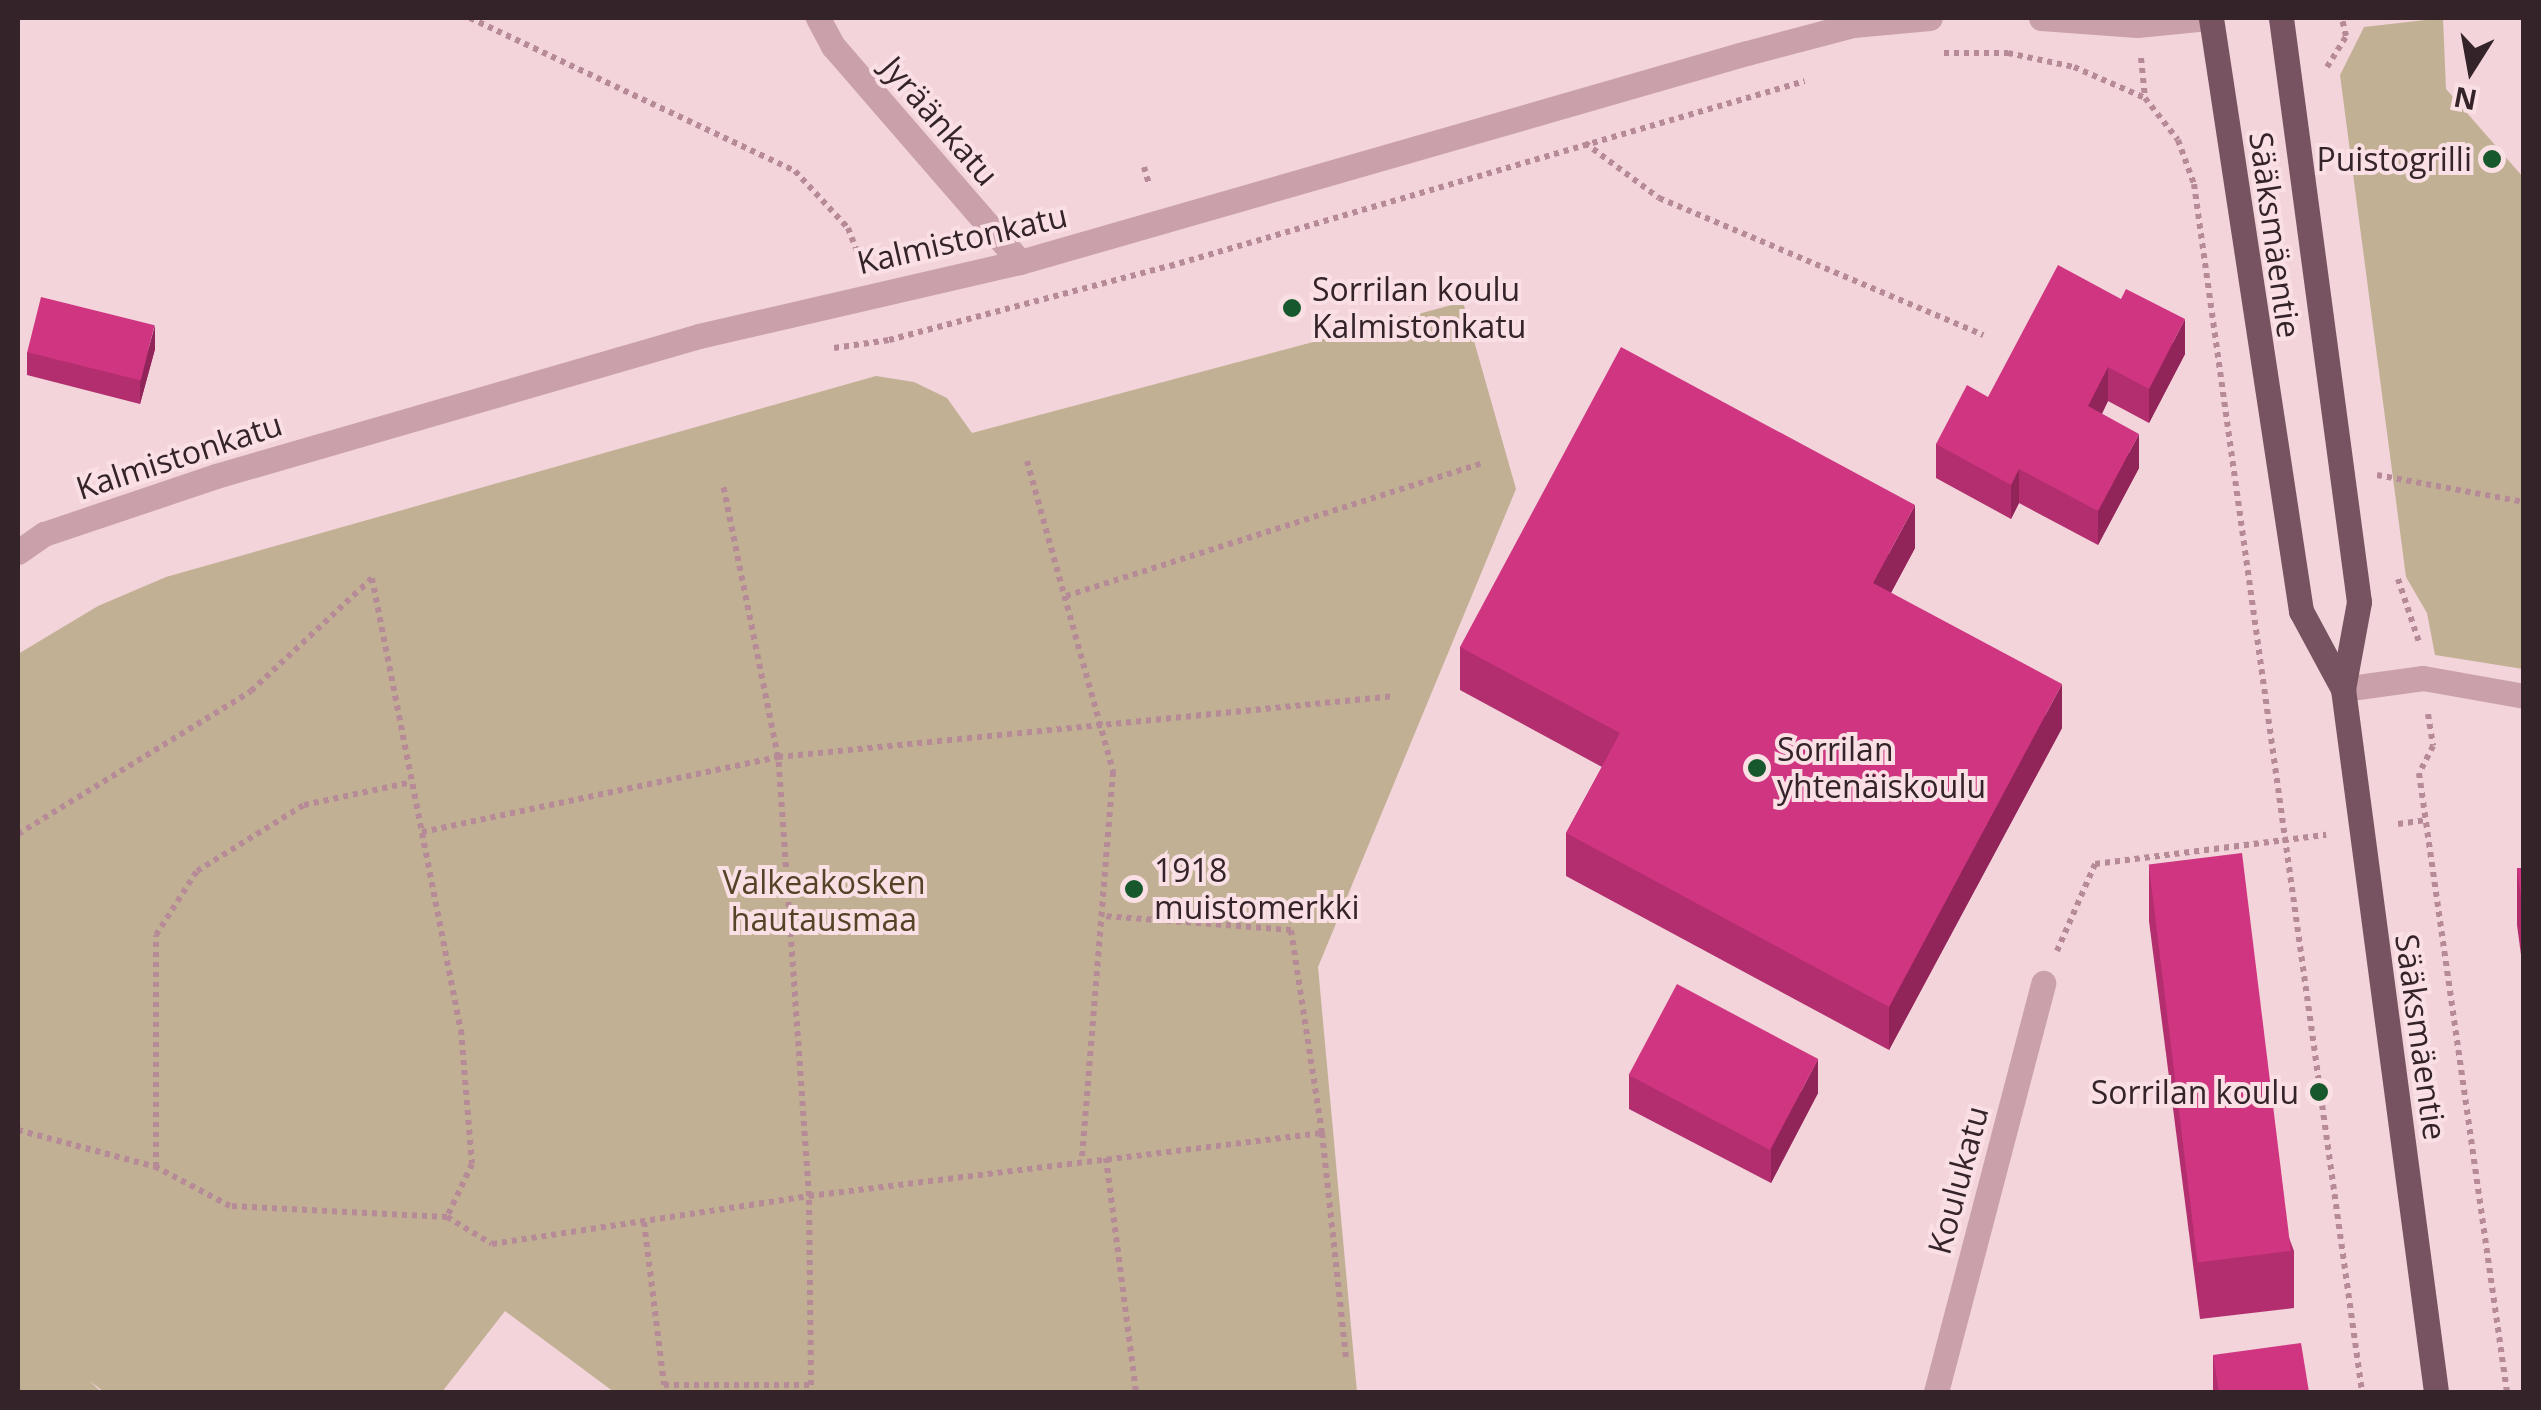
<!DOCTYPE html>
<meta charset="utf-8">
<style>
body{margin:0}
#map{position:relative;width:2541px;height:1410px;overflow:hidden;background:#f2d4da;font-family:"Open Sans",sans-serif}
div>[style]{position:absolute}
.green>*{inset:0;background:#c2b094}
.path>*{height:6px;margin-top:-3px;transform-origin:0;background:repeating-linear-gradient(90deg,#b68a97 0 5px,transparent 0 10px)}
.minor>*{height:25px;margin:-12.5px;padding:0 12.5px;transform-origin:12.5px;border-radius:12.5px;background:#caa0ab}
.major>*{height:25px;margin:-12.5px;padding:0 12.5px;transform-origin:12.5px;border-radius:12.5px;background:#775361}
.wall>*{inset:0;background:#b22e6e}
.shaded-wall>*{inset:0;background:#91255a}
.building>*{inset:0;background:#cf3580;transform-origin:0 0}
.dots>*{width:28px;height:28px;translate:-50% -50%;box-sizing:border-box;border:5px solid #fae0e5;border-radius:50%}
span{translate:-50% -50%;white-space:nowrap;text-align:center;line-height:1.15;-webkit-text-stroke:8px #fae0e5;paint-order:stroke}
.street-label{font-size:32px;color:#34242a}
.poi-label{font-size:32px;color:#34242a}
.right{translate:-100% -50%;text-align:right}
.left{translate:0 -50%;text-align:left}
.park-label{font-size:32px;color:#544326}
.frame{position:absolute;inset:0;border:20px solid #34242a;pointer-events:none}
.north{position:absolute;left:2421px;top:20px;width:100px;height:100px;-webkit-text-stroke:8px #fae0e5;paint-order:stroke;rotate:191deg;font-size:28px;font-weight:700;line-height:40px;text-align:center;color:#34242a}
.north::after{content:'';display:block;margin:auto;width:35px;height:45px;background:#34242a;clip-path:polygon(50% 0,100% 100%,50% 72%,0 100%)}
</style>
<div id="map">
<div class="green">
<div style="clip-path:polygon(2443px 18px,2446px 89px,2523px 177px,2523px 669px,2435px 655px,2427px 613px,2406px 577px,2340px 75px,2364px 27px)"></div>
<div style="clip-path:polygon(1463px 302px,1516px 489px,1318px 967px,1357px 1392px,614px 1392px,505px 1311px,442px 1392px,104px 1392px,90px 1381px,101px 1392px,18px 1392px,18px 654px,98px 606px,166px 577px,876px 376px,914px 382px,947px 398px,972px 433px)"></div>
</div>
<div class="path">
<div style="left:470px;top:18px;width:359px;rotate:25.2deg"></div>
<div style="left:795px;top:171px;width:78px;rotate:47.1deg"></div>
<div style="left:848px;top:228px;width:39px;rotate:69deg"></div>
<div style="left:1944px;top:53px;width:64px"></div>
<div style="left:2008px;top:53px;width:67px;rotate:12deg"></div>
<div style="left:2074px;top:67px;width:77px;rotate:23.6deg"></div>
<div style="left:2141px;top:58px;width:40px;rotate:84.3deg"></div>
<div style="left:2145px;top:98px;width:53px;rotate:51.8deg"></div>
<div style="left:2178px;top:140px;width:47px;rotate:70deg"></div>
<div style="left:2194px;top:184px;width:1220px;rotate:82.08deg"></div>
<div style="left:2327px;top:67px;width:36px;rotate:-58deg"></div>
<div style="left:2346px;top:36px;width:18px;rotate:-103deg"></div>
<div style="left:1585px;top:143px;width:92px;rotate:36.6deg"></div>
<div style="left:1659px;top:198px;width:352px;rotate:22.9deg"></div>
<div style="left:1144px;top:167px;width:19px;rotate:74deg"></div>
<div style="left:834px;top:348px;width:56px;rotate:-8.3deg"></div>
<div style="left:889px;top:340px;width:291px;rotate:-14.8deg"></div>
<div style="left:1170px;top:266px;width:661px;rotate:-16.24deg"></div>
<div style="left:1027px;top:461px;width:323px;rotate:74.5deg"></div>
<div style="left:1113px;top:772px;width:389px;rotate:94.6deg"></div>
<div style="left:2377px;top:475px;width:149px;rotate:10.4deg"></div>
<div style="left:2398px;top:579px;width:66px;rotate:71.6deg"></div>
<div style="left:1066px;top:596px;width:435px;rotate:-17.7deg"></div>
<div style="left:2428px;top:714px;width:32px;rotate:81deg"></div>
<div style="left:2433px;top:746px;width:30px;rotate:117deg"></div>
<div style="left:2419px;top:773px;width:625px;rotate:81.91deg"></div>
<div style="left:2398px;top:824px;width:28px;rotate:-8deg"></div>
<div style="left:422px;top:832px;width:364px;rotate:-11.9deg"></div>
<div style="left:778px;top:757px;width:620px;rotate:-5.65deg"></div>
<div style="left:18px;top:834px;width:273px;rotate:-31.5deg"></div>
<div style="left:251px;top:691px;width:166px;rotate:-43deg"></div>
<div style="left:372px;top:578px;width:461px;rotate:78.9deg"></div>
<div style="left:461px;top:1030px;width:134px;rotate:85.3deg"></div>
<div style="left:472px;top:1164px;width:59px;rotate:115.3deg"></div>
<div style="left:447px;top:1217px;width:217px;rotate:-177.1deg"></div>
<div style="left:230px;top:1206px;width:84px;rotate:-152.2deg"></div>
<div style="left:156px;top:1167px;width:232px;rotate:-90deg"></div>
<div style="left:156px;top:935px;width:76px;rotate:-57.4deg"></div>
<div style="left:197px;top:871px;width:126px;rotate:-31.7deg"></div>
<div style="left:304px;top:805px;width:110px;rotate:-12deg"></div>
<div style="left:2057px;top:951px;width:95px;rotate:-66.4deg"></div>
<div style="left:2095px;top:864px;width:233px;rotate:-7.2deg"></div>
<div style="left:18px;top:1130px;width:143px;rotate:15deg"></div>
<div style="left:1322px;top:1133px;width:226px;rotate:83.9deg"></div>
<div style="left:1106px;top:1158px;width:236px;rotate:82.7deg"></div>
<div style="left:447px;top:1217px;width:52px;rotate:31deg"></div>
<div style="left:492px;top:1244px;width:321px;rotate:-8.6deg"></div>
<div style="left:809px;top:1196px;width:517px;rotate:-7deg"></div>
<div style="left:1322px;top:1133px;width:205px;rotate:-98.7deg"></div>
<div style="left:1291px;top:930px;width:188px;rotate:-175.7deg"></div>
<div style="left:644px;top:1222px;width:164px;rotate:83deg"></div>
<div style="left:664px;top:1385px;width:147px"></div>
<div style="left:811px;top:1385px;width:189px;rotate:-90.6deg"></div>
<div style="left:809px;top:1196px;width:440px;rotate:-94deg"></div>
<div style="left:778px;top:757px;width:278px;rotate:-101.4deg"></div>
</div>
<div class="minor">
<div style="left:818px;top:18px;width:32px;rotate:62deg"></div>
<div style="left:833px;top:46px;width:286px;rotate:49.1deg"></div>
<div style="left:2041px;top:18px;width:96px;rotate:4.2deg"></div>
<div style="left:2137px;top:25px;width:71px;rotate:-5.6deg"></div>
<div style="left:18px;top:552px;width:32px;rotate:-35deg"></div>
<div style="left:44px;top:534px;width:182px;rotate:-18.6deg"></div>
<div style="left:216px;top:476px;width:503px;rotate:-16.16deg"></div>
<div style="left:699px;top:336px;width:329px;rotate:-13deg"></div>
<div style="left:1020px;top:262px;width:756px;rotate:-16.04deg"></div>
<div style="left:1747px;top:53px;width:110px;rotate:-14.8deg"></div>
<div style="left:1853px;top:25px;width:77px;rotate:-5.2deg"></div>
<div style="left:2343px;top:689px;width:81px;rotate:-7.8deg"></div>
<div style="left:2423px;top:678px;width:103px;rotate:10.1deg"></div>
<div style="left:1936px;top:1392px;width:423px;rotate:-75.3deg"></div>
</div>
<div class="major">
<div style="left:2211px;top:18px;width:600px;rotate:81.37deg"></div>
<div style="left:2301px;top:611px;width:89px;rotate:61.7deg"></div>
<div style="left:2281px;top:18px;width:589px;rotate:82.39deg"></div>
<div style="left:2359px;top:602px;width:88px;rotate:100.4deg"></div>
<div style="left:2343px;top:689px;width:709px;rotate:82.46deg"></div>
</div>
<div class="wall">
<div style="clip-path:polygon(2121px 299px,2185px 354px,2149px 423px,2108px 401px,2102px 414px,2139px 468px,2098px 545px,2019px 503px,2011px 519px,1936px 478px,1936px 444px,1988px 397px)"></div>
<div style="clip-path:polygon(155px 349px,140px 404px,27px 375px,27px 352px)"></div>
<div style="clip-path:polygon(1915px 548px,1891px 593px,2062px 728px,1889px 1050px,1566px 876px,1566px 833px,1602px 767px,1460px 690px,1460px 647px)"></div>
<div style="clip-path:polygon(2149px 865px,2294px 1251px,2294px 1308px,2200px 1319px,2149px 921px)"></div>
<div style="clip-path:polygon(2517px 868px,2524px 868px,2524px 977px,2517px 925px)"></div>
<div style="clip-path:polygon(1629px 1075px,1818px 1093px,1771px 1183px,1629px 1109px)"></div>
<div style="clip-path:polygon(2213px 1355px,2309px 1392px,2213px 1392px)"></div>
</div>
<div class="shaded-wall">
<div style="clip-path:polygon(2185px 319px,2185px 354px,2149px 423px,2149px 389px)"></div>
<div style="clip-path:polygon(155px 325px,155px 349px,140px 404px,140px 380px)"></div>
<div style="clip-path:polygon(2108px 367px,2108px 401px,2088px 440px,2088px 406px)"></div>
<div style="clip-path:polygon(2139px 434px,2139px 468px,2098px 545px,2098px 511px)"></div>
<div style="clip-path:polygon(2019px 469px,2019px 503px,2011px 519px,2011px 485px)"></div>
<div style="clip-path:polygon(1915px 505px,1915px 548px,1873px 626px,1873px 583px)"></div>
<div style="clip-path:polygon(2062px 684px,2062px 728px,1889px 1050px,1889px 1007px)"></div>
<div style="clip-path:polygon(1818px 1059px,1818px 1093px,1771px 1183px,1771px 1149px)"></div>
</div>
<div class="building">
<div style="clip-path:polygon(2058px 265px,2121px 299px,2126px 289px,2185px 319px,2149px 389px,2108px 367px,2088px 406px,2139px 434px,2098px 511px,2019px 469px,2011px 485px,1936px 444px,1967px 385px,1988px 397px)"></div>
<div style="left:41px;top:297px;width:117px;height:57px;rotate:14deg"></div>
<div style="clip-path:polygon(1621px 347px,1915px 505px,1873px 583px,2062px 684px,1889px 1007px,1566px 833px,1620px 733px,1460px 647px)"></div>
<div style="left:2242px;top:853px;width:401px;height:94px;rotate:83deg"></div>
<div style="clip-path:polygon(2517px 868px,2524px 868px,2524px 921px)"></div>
<div style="left:1677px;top:984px;width:160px;height:103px;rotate:28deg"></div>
<div style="clip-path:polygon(2301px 1343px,2309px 1392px,2219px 1392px,2213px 1355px)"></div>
</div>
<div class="dots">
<div style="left:2492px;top:159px;background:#17582d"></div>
<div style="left:1292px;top:308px;background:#17582d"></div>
<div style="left:1757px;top:768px;background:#17582d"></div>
<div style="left:1134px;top:889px;background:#17582d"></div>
<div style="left:2319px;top:1092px;background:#17582d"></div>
</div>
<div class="street-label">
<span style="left:940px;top:121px;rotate:49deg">Jyräänkatu</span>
<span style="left:2275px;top:235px;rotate:82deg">Sääksmäentie</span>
<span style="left:962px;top:239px;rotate:-13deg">Kalmistonkatu</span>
<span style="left:179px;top:456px;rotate:-18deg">Kalmistonkatu</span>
<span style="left:2421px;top:1037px;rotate:82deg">Sääksmäentie</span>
<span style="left:1958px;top:1180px;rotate:-75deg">Koulukatu</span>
</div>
<div class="poi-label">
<span class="right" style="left:2472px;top:159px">Puistogrilli</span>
<span class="left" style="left:1312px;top:308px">Sorrilan koulu<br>Kalmistonkatu</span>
<span class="left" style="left:1777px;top:768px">Sorrilan<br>yhtenäiskoulu</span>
<span class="left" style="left:1154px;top:889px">1918<br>muistomerkki</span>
<span class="right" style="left:2299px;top:1092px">Sorrilan koulu</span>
</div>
<div class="park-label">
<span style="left:824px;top:901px">Valkeakosken<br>hautausmaa</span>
</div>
<div class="frame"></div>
<div class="north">N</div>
</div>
